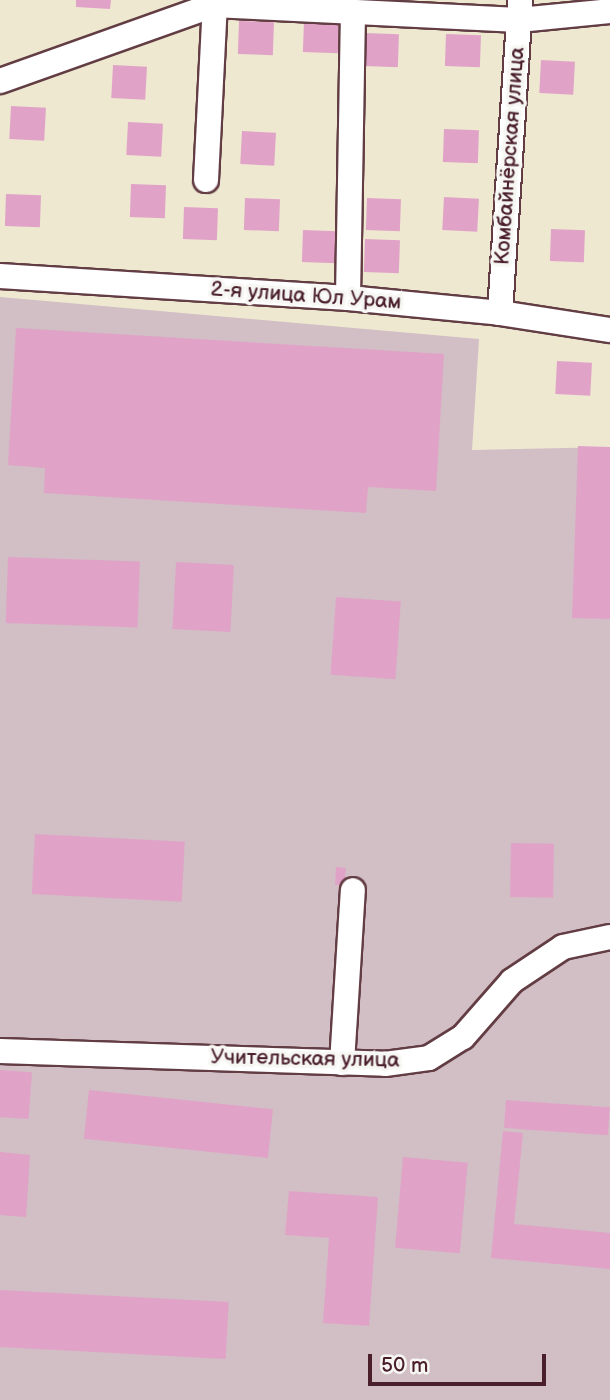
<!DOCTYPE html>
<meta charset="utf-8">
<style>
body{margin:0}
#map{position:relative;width:610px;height:1400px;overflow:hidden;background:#eee8d0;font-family:"Balsamiq Sans",sans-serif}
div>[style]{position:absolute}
.industrial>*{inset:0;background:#d2bec5}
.building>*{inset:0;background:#e0a3c7;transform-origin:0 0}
.roads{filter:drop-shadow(2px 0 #633d44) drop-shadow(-2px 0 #633d44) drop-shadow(0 2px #633d44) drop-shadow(0 -2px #633d44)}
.minor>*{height:24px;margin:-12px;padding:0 12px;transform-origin:12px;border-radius:12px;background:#fff}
span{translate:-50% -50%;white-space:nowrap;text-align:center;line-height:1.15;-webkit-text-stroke:7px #f6f6f2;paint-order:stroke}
.street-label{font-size:21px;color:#4a1f2b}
.scale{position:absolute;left:368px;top:1354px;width:178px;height:32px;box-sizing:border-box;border:4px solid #4a1f2b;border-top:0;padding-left:9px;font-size:21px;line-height:24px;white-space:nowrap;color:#4a1f2b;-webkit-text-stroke:5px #f6f6f2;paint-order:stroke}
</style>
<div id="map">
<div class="industrial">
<div style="clip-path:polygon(0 297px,479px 339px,472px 450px,610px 447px,610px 1400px,0 1400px)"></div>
</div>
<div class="building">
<div style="clip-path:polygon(76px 0,111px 0,110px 9px,76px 7px)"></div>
<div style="left:304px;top:20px;width:35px;height:32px;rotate:2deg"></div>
<div style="left:239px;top:21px;width:35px;height:33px;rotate:2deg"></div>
<div style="left:365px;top:33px;width:34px;height:33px;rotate:2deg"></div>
<div style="left:446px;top:34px;width:35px;height:32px;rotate:2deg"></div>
<div style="left:541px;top:60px;width:34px;height:33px;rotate:3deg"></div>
<div style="left:113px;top:65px;width:34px;height:33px;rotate:3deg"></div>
<div style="left:11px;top:106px;width:35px;height:33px;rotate:3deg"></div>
<div style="left:128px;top:122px;width:35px;height:33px;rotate:3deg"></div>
<div style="left:444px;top:129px;width:35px;height:33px;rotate:2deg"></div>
<div style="left:242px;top:131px;width:34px;height:33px;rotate:3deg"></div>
<div style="left:131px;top:184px;width:35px;height:33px;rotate:2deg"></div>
<div style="left:6px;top:194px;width:35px;height:32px;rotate:2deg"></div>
<div style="left:444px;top:197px;width:35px;height:33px;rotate:3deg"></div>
<div style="left:245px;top:198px;width:35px;height:32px;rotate:2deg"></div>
<div style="left:367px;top:198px;width:34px;height:32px;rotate:2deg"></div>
<div style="left:184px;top:207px;width:34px;height:32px;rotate:2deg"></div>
<div style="left:551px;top:229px;width:34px;height:32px;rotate:2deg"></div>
<div style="left:303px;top:230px;width:34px;height:32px;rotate:2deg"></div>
<div style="left:365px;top:239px;width:35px;height:33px;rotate:2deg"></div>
<div style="clip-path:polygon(16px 328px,444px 354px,436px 491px,368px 487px,366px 513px,44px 493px,45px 468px,8px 465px)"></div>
<div style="left:557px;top:361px;width:35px;height:33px;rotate:3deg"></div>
<div style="clip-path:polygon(578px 446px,610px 447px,610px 619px,572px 618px)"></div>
<div style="left:8px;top:557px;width:132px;height:66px;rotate:2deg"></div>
<div style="left:176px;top:562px;width:58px;height:67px;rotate:3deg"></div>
<div style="left:336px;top:597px;width:65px;height:78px;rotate:4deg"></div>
<div style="left:35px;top:834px;width:150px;height:60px;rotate:3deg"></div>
<div style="left:511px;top:843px;width:43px;height:54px;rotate:1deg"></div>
<div style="clip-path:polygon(336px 867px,346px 868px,344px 885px,335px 885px)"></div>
<div style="left:0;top:1070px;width:32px;height:47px;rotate:4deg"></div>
<div style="left:89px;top:1090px;width:185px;height:49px;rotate:6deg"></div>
<div style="left:506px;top:1100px;width:104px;height:28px;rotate:4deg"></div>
<div style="clip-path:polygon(503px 1131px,523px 1133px,514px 1224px,610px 1233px,610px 1269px,491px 1258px)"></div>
<div style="clip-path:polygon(0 1152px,30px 1155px,26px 1217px,0 1215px)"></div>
<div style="left:403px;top:1157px;width:65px;height:91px;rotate:5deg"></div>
<div style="clip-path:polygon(289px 1191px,378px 1197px,369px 1326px,323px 1323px,329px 1238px,285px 1235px)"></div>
<div style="left:0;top:1290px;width:229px;height:57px;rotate:3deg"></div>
</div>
<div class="roads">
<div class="minor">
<div style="left:0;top:81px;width:227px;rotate:-19.6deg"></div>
<div style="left:214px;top:5px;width:305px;rotate:2.8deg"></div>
<div style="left:519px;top:20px;width:91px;rotate:-5.6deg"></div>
<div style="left:206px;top:180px;width:180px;rotate:-87.1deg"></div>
<div style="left:0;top:276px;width:349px;rotate:3.6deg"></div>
<div style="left:348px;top:298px;width:153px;rotate:5.6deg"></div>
<div style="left:500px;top:313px;width:111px;rotate:8.8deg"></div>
<div style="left:348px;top:298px;width:286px;rotate:-89deg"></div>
<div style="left:500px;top:313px;width:314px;rotate:-86.3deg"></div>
<div style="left:0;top:1051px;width:385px;rotate:1.9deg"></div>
<div style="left:385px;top:1064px;width:44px;rotate:-7.8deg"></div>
<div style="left:429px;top:1058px;width:40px;rotate:-32deg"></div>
<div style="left:463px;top:1037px;width:74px;rotate:-48.8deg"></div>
<div style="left:512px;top:981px;width:61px;rotate:-33.7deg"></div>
<div style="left:563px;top:947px;width:48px;rotate:-12deg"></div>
<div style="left:342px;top:1063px;width:173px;rotate:-86.4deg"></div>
</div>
</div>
<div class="street-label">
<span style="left:510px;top:156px;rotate:-86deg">Комбайнёрская улица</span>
<span style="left:306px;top:296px;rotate:4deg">2-я улица Юл Урам</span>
<span style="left:305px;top:1059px;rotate:1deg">Учительская улица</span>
</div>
<div class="scale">50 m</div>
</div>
